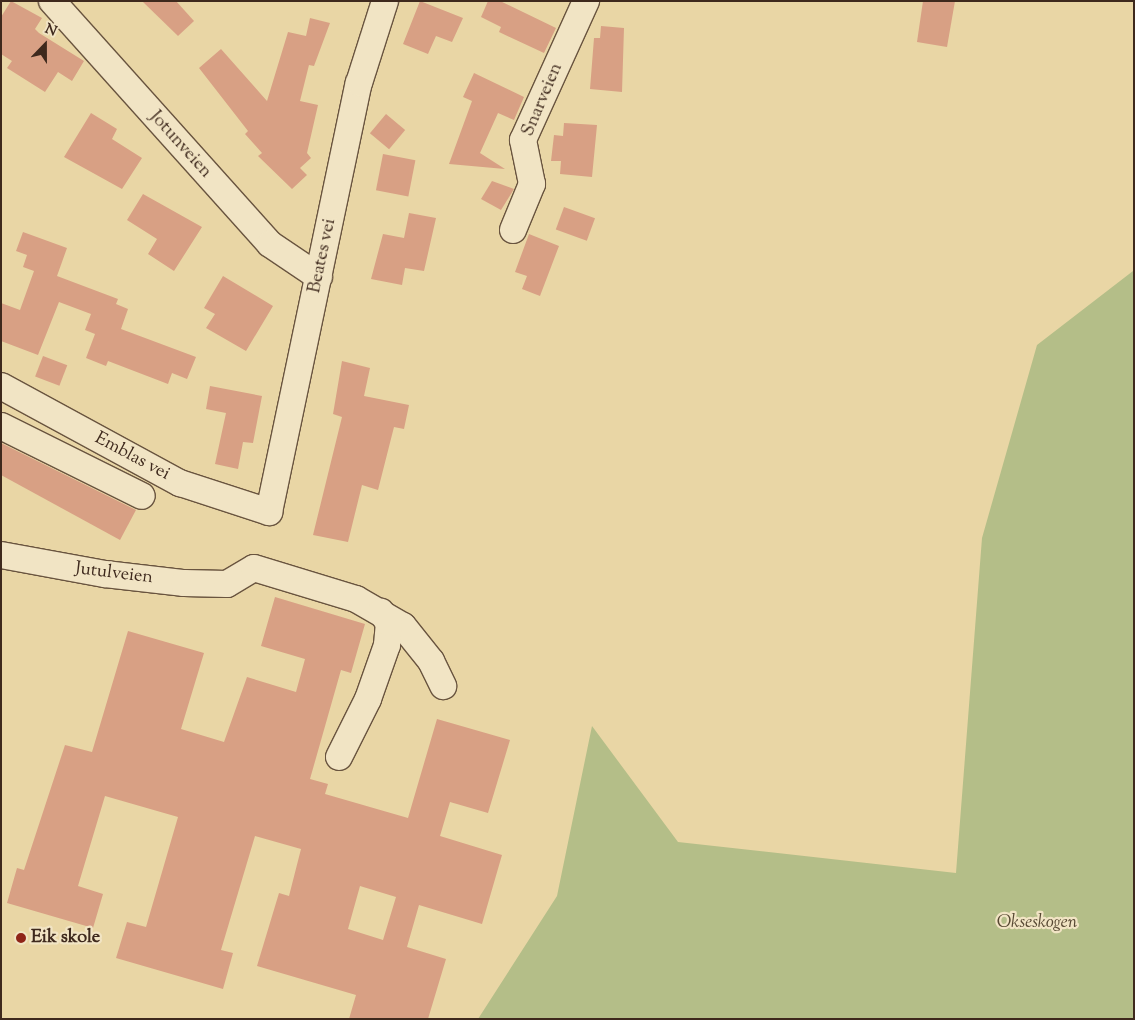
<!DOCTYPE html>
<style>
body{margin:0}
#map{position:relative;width:1135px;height:1020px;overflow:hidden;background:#e9d6a5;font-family:"Sorts Mill Goudy",serif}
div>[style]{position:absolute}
.green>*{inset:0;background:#b4be88}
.building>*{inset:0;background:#d8a084;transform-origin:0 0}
.roads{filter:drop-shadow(1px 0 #69543f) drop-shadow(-1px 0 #69543f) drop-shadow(0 1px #69543f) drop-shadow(0 -1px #69543f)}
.minor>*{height:26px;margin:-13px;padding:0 13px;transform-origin:13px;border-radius:13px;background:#f1e4c4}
.dots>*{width:14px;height:14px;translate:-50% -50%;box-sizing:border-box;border:2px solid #f1e4c4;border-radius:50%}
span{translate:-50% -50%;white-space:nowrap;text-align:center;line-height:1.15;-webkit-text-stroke:4.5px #f1e4c4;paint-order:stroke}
.street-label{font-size:18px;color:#3e291d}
.park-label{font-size:18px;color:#564732;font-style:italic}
.poi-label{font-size:18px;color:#3e291d;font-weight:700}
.left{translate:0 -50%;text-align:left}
.frame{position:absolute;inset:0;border:2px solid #3e291d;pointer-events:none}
.north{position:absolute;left:20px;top:20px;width:50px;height:50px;-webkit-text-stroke:4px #f1e4c4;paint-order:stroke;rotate:22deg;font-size:14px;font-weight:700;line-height:20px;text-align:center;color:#3e291d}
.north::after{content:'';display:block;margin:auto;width:18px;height:22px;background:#3e291d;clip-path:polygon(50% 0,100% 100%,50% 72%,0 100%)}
</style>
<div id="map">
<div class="green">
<div style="clip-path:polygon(1133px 271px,1134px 1019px,478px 1019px,557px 896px,592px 726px,678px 842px,956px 873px,982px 538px,1037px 345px)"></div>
</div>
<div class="building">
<div style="clip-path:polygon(11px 1px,42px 18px,35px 29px,39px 33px,84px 61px,72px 81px,58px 72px,45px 92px,7px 68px,12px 61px,1px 54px,1px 17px)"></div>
<div style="clip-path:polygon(142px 1px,176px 1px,194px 21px,178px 36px)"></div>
<div style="clip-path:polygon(420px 1px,463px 18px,452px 42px,436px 36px,428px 54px,403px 44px)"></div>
<div style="clip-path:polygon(488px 1px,500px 1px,556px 28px,544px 53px,499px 32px,501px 27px,481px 17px)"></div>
<div style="clip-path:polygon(923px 1px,955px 1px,947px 47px,917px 42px)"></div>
<div style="clip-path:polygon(310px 18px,330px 23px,314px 66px,309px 65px,300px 101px,318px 105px,307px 153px,311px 158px,300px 168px,307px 175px,292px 189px,258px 156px,262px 153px,245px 134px,248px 131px,199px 68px,221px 49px,267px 101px,288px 32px,306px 36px)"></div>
<div style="clip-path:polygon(601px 26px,624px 28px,622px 92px,590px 89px,594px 38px,600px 38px)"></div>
<div style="clip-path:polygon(474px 73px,524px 97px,514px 120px,498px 113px,480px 153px,505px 169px,449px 164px,472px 101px,463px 97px)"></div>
<div style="clip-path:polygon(91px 113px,117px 129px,112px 139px,142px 158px,122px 189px,64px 157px)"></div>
<div style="left:386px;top:114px;width:25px;height:25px;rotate:40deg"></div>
<div style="clip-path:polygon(564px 123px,597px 125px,592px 177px,560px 174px,561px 161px,551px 161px,554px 135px,563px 136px)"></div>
<div style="left:383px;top:154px;width:33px;height:37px;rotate:11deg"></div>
<div style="clip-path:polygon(492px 181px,514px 189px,501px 210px,481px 199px)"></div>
<div style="clip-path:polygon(143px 194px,202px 227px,174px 271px,148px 254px,157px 239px,127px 220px)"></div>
<div style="left:564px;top:207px;width:33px;height:24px;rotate:20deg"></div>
<div style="clip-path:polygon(409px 213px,436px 218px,424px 271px,405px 268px,402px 285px,371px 279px,383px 234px,404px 238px)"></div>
<div style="clip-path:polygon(23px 232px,67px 248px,57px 276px,118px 299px,116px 304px,128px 309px,121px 329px,196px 357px,187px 379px,172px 373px,168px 384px,108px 361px,106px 366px,86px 358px,95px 334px,85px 330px,91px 314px,59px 302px,38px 355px,1px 341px,1px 303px,20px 310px,34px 271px,23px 267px,27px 255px,16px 251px)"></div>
<div style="clip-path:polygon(529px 234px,559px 246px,540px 296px,522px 289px,527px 276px,515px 272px)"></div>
<div style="clip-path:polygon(223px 276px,273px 306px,246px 351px,206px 328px,215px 314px,204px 308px)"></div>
<div style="left:43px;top:356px;width:26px;height:22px;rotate:21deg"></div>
<div style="clip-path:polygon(342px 361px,370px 368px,364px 396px,409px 405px,404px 429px,394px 427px,378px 490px,362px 485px,348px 542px,313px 535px,342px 417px,333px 414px)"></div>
<div style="clip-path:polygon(210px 386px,262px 396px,253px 443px,243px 442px,238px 469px,215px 464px,226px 413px,206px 409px)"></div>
<div style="clip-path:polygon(1px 443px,136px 510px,120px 540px,1px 475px)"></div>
<div style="clip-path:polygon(evenodd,275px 597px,365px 624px,351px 673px,341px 670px,310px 779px,328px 784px,325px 794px,408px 818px,437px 719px,510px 740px,488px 813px,450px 802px,440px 836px,502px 855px,482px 924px,419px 905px,407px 947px,446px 959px,428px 1019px,349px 1019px,356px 995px,257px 966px,279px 893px,289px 896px,301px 849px,255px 836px,221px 950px,233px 953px,223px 989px,116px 958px,127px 922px,146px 927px,178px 817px,105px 796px,78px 886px,103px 894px,93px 928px,7px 903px,17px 868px,24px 870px,65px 745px,92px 752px,128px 631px,204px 653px,181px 729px,224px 742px,247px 677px,296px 692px,305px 659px,261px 646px,275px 597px,360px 886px,396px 897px,383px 940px,348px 929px,360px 886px)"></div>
</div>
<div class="roads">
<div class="minor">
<div style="left:52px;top:1px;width:326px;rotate:48.1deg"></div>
<div style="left:270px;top:244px;width:59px;rotate:34deg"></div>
<div style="left:513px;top:230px;width:50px;rotate:-67.6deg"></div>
<div style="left:532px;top:184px;width:45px;rotate:-101.6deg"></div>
<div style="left:523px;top:140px;width:153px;rotate:-65.6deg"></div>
<div style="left:1px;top:386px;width:204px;rotate:28.5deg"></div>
<div style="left:180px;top:483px;width:94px;rotate:18deg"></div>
<div style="left:269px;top:512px;width:438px;rotate:-78.2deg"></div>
<div style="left:359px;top:83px;width:86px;rotate:-72.4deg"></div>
<div style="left:1px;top:426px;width:157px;rotate:26.4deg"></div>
<div style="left:1px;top:555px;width:106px;rotate:10.4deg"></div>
<div style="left:105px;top:574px;width:80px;rotate:6.5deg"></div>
<div style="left:184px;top:583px;width:43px;rotate:1.3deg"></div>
<div style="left:227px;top:584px;width:31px;rotate:-31deg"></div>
<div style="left:254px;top:568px;width:107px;rotate:16.9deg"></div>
<div style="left:356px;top:599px;width:54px;rotate:29.9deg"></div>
<div style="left:403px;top:626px;width:45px;rotate:51.3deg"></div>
<div style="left:431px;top:661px;width:28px;rotate:64deg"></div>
<div style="left:339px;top:757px;width:65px;rotate:-63.4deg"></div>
<div style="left:368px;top:699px;width:57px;rotate:-70.6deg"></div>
<div style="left:387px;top:645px;width:22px;rotate:-85deg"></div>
<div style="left:389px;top:623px;width:14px;rotate:-126deg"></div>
</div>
</div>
<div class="dots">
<div style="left:21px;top:938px;background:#8f2418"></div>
</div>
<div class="street-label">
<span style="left:543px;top:100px;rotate:-67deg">Snarveien</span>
<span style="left:180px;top:145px;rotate:48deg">Jotunveien</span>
<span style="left:323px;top:256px;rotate:-78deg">Beates vei</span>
<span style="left:132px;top:457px;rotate:28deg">Emblas vei</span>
<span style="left:114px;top:574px;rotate:7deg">Jutulveien</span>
</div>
<div class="park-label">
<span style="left:1037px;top:923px">Okseskogen</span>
</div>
<div class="poi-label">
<span class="left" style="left:31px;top:938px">Eik skole</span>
</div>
<div class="frame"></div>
<div class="north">N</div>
</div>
